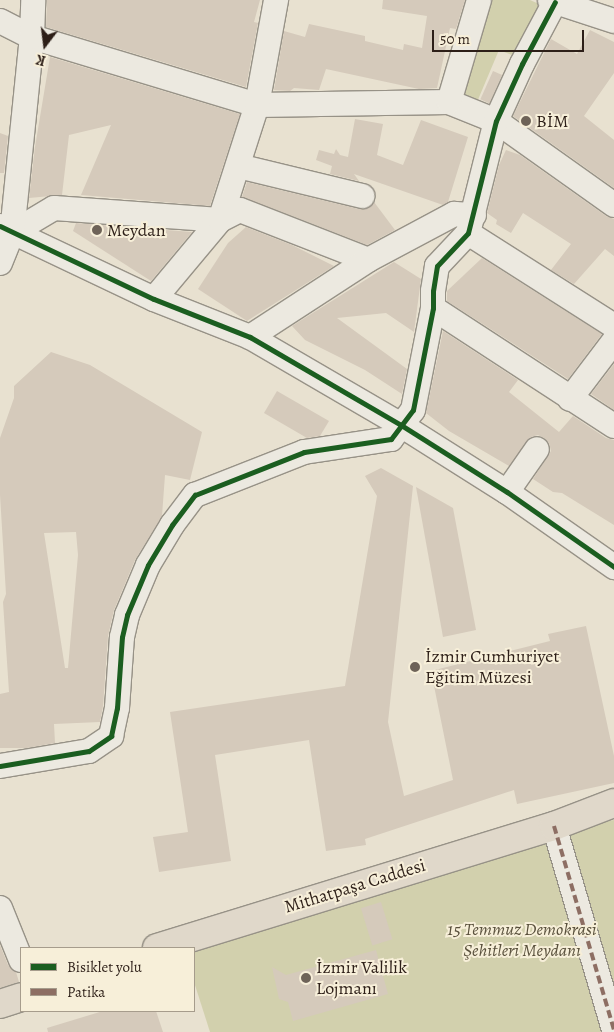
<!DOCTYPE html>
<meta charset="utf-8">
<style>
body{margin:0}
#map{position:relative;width:614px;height:1032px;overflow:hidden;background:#e8e1d0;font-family:Alegreya,serif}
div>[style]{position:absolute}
.green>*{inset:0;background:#d2d0ad}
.building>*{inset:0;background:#d5cabb;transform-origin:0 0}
.roads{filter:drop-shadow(1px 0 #979287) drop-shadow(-1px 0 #979287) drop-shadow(0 1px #979287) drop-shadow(0 -1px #979287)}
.minor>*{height:24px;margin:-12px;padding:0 12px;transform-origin:12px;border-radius:12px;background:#ece9e0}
.major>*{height:28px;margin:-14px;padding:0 14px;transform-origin:14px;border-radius:14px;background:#e0d8ca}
.quiet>*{height:4px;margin-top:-2px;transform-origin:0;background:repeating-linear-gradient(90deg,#8d6e63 0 8px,transparent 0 12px)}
.cycleway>*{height:5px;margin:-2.5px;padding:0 2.5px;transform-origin:2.5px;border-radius:2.5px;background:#1b5e20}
.dots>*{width:14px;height:14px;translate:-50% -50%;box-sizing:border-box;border:2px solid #f7efd9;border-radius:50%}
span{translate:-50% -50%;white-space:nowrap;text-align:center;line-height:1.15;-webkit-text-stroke:4px #f7efd9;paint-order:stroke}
.poi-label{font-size:18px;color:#2d1f18}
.left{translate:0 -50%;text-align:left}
.street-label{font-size:18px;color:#2d1f18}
.park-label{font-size:18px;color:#59503c;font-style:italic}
.legend{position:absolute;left:20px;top:947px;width:175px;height:65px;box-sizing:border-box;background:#f7efd9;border:1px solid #a69c8c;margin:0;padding:6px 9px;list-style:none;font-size:15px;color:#2d1f18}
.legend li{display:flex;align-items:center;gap:10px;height:25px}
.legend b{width:25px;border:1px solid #a69c8c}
.north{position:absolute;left:20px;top:20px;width:50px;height:50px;-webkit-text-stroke:4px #f7efd9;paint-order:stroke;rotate:195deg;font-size:14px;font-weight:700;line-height:20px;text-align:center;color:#2d1f18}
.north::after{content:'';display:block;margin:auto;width:18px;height:22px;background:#2d1f18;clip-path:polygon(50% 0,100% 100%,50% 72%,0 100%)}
.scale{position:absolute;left:432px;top:30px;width:152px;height:22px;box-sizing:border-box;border:2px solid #2d1f18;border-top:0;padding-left:6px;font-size:15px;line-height:18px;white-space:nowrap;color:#2d1f18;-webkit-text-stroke:4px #f7efd9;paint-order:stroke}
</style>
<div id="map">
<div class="green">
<div style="clip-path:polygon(485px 0,530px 0,539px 4px,515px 56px,499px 50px,477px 102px,457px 94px)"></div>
<div style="clip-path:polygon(614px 820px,614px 1032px,210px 1032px,194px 982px,194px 948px,577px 828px)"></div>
</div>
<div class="building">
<div style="clip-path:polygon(47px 0,260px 0,254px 22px,258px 23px,246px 87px,46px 27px)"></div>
<div style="clip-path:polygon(383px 0,465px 0,456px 29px,450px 28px,437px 88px,419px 89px,326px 69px,319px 90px,294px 88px,290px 91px,274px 90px,284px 31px,305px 37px,309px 24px,365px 36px,365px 41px,403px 50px,404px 44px,422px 48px,427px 16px,382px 9px)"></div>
<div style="clip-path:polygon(590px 30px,614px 42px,614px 73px,584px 116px,614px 140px,614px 188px,513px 116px,551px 39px,577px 54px)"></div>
<div style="clip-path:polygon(50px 57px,240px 114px,210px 206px,81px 195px,111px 125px,69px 135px,62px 195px,29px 198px,35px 147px)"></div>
<div style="left:493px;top:71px;width:10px;height:31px;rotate:24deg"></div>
<div style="clip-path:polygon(355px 119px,383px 124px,377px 155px,403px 165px,421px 120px,468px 137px,448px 202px,443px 205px,354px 174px,359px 181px,330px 174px,332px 166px,316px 160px,319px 150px,334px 154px,336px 149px,340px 155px,348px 157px)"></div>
<div style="clip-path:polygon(0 133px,8px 136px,4px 173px,0 173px)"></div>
<div style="clip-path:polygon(506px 150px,520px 155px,606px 216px,614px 219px,614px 256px,605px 249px,574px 284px,551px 270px,571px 244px,523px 213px,511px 233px,496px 224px,497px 220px,487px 213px,499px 165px)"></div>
<div style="clip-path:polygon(247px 182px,359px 209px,366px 209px,374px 202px,395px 230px,367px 245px,242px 197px)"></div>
<div style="clip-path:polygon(76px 223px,192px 232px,151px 281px,73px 231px)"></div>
<div style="clip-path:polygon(246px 227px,292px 245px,334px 266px,247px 321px,198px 289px,228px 243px)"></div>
<div style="clip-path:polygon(482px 258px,602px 334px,568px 379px,447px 301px,447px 291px)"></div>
<div style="clip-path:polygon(394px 262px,421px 279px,414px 332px,386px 313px,337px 318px,407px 369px,402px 394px,365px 370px,305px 340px,292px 326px)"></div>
<div style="clip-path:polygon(443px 331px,518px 380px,509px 392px,559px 432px,573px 416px,606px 438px,614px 440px,614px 525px,562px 493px,553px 492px,533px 479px,551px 451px,549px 443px,544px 438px,538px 435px,531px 437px,509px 466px,449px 431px,426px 413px)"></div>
<div style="clip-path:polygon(evenodd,51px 352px,90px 365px,202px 432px,190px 480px,165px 475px,162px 516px,135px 560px,114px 610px,108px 636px,103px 706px,100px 722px,54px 724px,55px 743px,27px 748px,0 748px,0 694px,9px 692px,3px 602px,6px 594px,0 495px,0 438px,14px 398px,14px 386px,51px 352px,76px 532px,78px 555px,68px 668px,65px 668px,44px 533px,76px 532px)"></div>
<div style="clip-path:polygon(614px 364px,614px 410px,591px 394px)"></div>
<div style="clip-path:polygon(277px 391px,329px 421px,320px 436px,307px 438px,264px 413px)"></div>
<div style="clip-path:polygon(381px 468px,413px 486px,388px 722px,404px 796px,453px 780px,431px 671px,550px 641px,548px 634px,586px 626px,614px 756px,614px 783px,517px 804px,514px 790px,365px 839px,366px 845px,326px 851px,309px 740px,215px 755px,231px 861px,159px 872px,153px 837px,188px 832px,170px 712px,345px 686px,377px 496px,365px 476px)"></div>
<div style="clip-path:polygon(416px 487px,453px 508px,476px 630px,443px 637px)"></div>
<div style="left:381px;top:902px;width:39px;height:21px;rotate:73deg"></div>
<div style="clip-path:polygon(0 945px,8px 965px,16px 972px,19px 982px,0 988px)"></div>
<div style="clip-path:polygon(376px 950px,388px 994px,293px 1021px,288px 1002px,279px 999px,272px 967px,286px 975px)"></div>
<div style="clip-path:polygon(103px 1011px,156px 1011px,163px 1032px,48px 1032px,47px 1028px)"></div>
</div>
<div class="roads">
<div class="minor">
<div style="left:550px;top:0;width:67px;rotate:18.2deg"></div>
<div style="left:0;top:21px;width:36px;rotate:27deg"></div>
<div style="left:32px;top:37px;width:235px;rotate:16.8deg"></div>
<div style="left:257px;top:105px;width:192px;rotate:-0.9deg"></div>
<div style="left:449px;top:102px;width:51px;rotate:22deg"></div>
<div style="left:496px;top:121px;width:145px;rotate:35.4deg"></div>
<div style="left:449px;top:102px;width:106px;rotate:-73.6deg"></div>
<div style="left:238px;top:166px;width:128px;rotate:13.6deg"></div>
<div style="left:0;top:226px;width:170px;rotate:25.4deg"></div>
<div style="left:154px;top:299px;width:103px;rotate:21.6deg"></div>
<div style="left:250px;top:337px;width:175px;rotate:30.2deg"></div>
<div style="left:401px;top:425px;width:125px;rotate:32.3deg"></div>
<div style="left:507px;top:492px;width:131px;rotate:35deg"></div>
<div style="left:12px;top:233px;width:49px;rotate:-30.8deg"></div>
<div style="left:54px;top:208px;width:166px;rotate:4.1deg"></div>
<div style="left:220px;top:220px;width:22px;rotate:-27deg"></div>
<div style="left:240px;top:210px;width:137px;rotate:21.3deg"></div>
<div style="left:468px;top:233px;width:173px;rotate:32.5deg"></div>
<div style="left:0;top:263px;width:32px;rotate:-68deg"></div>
<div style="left:12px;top:233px;width:197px;rotate:-84.2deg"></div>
<div style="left:32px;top:37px;width:37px;rotate:-88deg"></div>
<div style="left:154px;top:299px;width:103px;rotate:-50.1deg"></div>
<div style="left:220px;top:220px;width:121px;rotate:-72.2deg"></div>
<div style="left:257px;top:105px;width:107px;rotate:-79.7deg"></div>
<div style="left:433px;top:308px;width:216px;rotate:33.1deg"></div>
<div style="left:250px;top:337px;width:141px;rotate:-33.1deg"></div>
<div style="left:368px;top:260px;width:98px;rotate:-28.1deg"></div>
<div style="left:454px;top:214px;width:20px;rotate:3deg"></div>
<div style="left:570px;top:399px;width:73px;rotate:-52.8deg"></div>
<div style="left:507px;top:492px;width:52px;rotate:-55.1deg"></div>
<div style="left:0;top:766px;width:90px;rotate:-9.6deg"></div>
<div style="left:89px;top:751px;width:27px;rotate:-34deg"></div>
<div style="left:111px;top:736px;width:29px;rotate:-78deg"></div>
<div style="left:117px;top:708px;width:71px;rotate:-86deg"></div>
<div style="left:122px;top:637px;width:23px;rotate:-77deg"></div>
<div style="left:127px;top:615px;width:54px;rotate:-67.2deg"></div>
<div style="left:148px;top:565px;width:47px;rotate:-59deg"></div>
<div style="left:172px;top:525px;width:38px;rotate:-53deg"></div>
<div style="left:195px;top:495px;width:117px;rotate:-21.5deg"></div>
<div style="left:304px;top:452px;width:88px;rotate:-8.5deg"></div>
<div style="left:391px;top:439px;width:36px;rotate:-53deg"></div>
<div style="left:413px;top:410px;width:104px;rotate:-78.9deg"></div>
<div style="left:433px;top:308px;width:17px;rotate:-90deg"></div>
<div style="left:433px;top:291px;width:25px;rotate:-81deg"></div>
<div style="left:437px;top:266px;width:45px;rotate:-46.8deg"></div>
<div style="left:468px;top:233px;width:115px;rotate:-76deg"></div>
<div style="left:496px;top:121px;width:63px;rotate:-65.5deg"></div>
<div style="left:522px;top:64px;width:70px;rotate:-62deg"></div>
<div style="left:554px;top:826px;width:213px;rotate:73.6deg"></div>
<div style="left:0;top:908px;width:56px;rotate:68deg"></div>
</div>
<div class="major">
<div style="left:157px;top:948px;width:415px;rotate:-17.1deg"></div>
<div style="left:554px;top:826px;width:64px;rotate:-21deg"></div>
<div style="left:0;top:1004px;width:22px;rotate:-18deg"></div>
</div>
</div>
<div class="quiet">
<div style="left:554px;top:826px;width:213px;rotate:73.6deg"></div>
</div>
<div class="cycleway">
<div style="left:0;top:226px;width:170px;rotate:25.4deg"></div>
<div style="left:154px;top:299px;width:103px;rotate:21.6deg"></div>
<div style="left:250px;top:337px;width:175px;rotate:30.2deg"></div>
<div style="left:401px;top:425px;width:125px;rotate:32.3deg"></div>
<div style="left:507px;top:492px;width:131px;rotate:35deg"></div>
<div style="left:0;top:766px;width:90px;rotate:-9.6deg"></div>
<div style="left:89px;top:751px;width:27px;rotate:-34deg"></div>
<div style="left:111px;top:736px;width:29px;rotate:-78deg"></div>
<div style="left:117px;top:708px;width:71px;rotate:-86deg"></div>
<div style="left:122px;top:637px;width:23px;rotate:-77deg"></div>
<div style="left:127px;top:615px;width:54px;rotate:-67.2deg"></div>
<div style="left:148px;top:565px;width:47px;rotate:-59deg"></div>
<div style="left:172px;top:525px;width:38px;rotate:-53deg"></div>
<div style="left:195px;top:495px;width:117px;rotate:-21.5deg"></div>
<div style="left:304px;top:452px;width:88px;rotate:-8.5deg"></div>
<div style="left:391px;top:439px;width:36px;rotate:-53deg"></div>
<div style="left:413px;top:410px;width:104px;rotate:-78.9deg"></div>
<div style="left:433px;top:308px;width:17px;rotate:-90deg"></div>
<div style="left:433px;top:291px;width:25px;rotate:-81deg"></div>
<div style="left:437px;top:266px;width:45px;rotate:-46.8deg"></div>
<div style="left:468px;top:233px;width:115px;rotate:-76deg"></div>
<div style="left:496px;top:121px;width:63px;rotate:-65.5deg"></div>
<div style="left:522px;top:64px;width:70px;rotate:-62deg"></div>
</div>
<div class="dots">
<div style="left:526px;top:121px;background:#6e6358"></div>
<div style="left:97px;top:230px;background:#6e6358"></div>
<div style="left:415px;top:667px;background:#6e6358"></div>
<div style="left:306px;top:978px;background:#6e6358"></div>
</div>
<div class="poi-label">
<span class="left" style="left:536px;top:121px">BİM</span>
<span class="left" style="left:107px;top:230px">Meydan</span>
<span class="left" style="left:425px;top:667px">İzmir Cumhuriyet<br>Eğitim Müzesi</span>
<span class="left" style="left:316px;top:978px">İzmir Valilik<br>Lojmanı</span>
</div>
<div class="street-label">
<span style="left:355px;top:886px;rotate:-17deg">Mithatpaşa Caddesi</span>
</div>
<div class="park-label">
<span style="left:522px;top:940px">15 Temmuz Demokrasi<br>Şehitleri Meydanı</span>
</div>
<ul class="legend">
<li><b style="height:6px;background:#1b5e20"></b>Bisiklet yolu</li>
<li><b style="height:6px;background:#8d6e63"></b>Patika</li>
</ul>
<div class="north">K</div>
<div class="scale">50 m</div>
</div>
